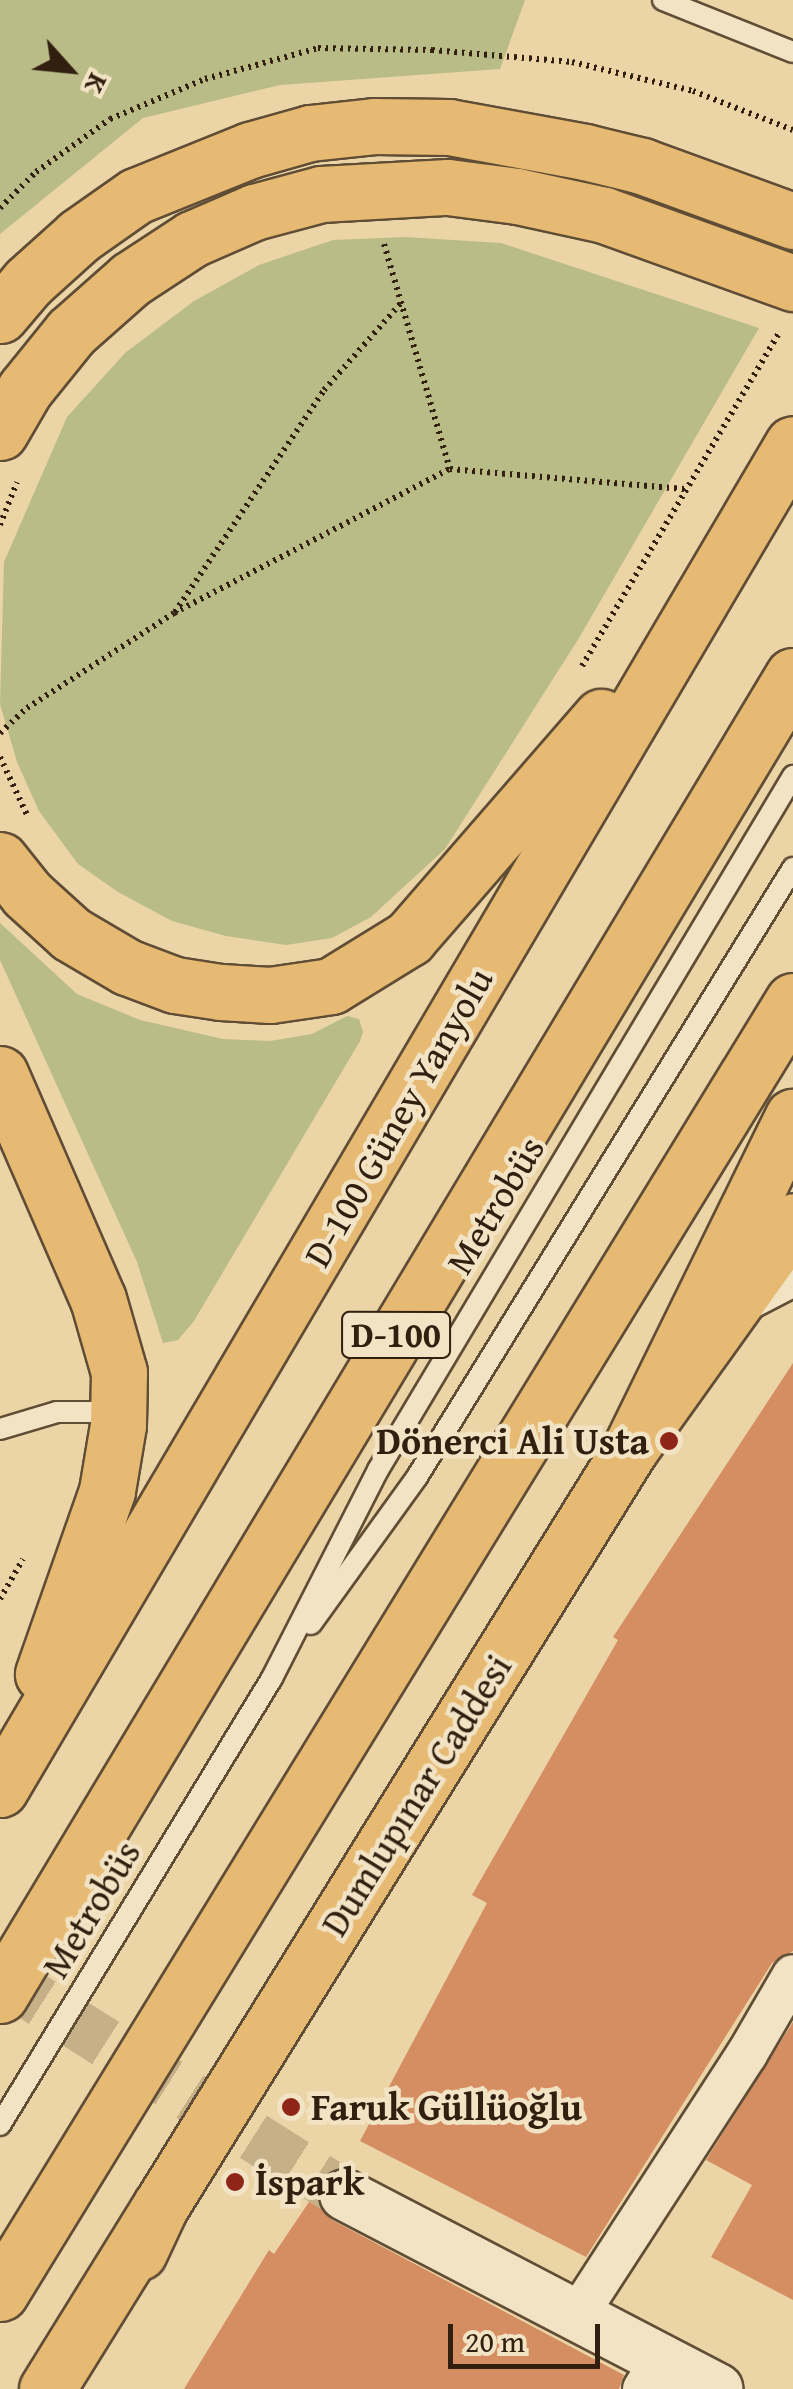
<!DOCTYPE html>
<meta charset="utf-8">
<style>
body{margin:0}
#map{position:relative;width:793px;height:2389px;overflow:hidden;background:#ebd4a6;font-family:"Gentium Book Plus",serif}
div>[style]{position:absolute}
.green>*{inset:0;background:#b9bc86}
.building>*{inset:0;background:#d58e62}
.tertiary-tunnel>*{height:50px;margin-top:-25px;transform-origin:0;background:repeating-linear-gradient(90deg,#c6b088 0 50px,transparent 0 75px)}
.path>*{height:6px;margin-top:-3px;transform-origin:0;background:repeating-linear-gradient(90deg,#31200f 0 2.5px,transparent 0 7.5px)}
.roads{filter:drop-shadow(2px 0 #604d35) drop-shadow(-2px 0 #604d35) drop-shadow(0 2px #604d35) drop-shadow(0 -2px #604d35)}
.service>*{height:20px;margin:-10px;padding:0 10px;transform-origin:10px;border-radius:10px;background:#f2e3c5}
.minor>*{height:40px;margin:-20px;padding:0 20px;transform-origin:20px;border-radius:20px;background:#f2e3c5}
.tertiary>*{height:50px;margin:-25px;padding:0 25px;transform-origin:25px;border-radius:25px;background:#f2e3c5}
.primary>*{height:55px;margin:-27.5px;padding:0 27.5px;transform-origin:27.5px;border-radius:27.5px;background:#e6ba73}
.trunk>*{height:55px;margin:-27.5px;padding:0 27.5px;transform-origin:27.5px;border-radius:27.5px;background:#e6ba73}
.dots>*{width:28px;height:28px;translate:-50% -50%;box-sizing:border-box;border:5px solid #f2e3c5;border-radius:50%}
span{translate:-50% -50%;white-space:nowrap;text-align:center;line-height:1.15;-webkit-text-stroke:9px #f2e3c5;paint-order:stroke}
.shield-label span{padding:2px 8px;background:#f2e3c5;border:2px solid;border-radius:8px;-webkit-text-stroke-width:0}
.shield-label{font-size:35px;color:#31200f;font-weight:700}
.street-label{font-size:38px;color:#31200f}
.poi-label{font-size:38px;color:#31200f;font-weight:700}
.right{translate:-100% -50%;text-align:right}
.left{translate:0 -50%;text-align:left}
.north{position:absolute;left:20px;top:20px;width:100px;height:100px;-webkit-text-stroke:8px #f2e3c5;paint-order:stroke;rotate:117deg;font-size:28px;font-weight:700;line-height:40px;text-align:center;color:#31200f}
.north::after{content:'';display:block;margin:auto;width:35px;height:45px;background:#31200f;clip-path:polygon(50% 0,100% 100%,50% 72%,0 100%)}
.scale{position:absolute;left:448px;top:2324px;width:152px;height:45px;box-sizing:border-box;border:5px solid #31200f;border-top:0;padding-left:12px;font-size:30px;line-height:35px;white-space:nowrap;color:#31200f;-webkit-text-stroke:8px #f2e3c5;paint-order:stroke}
</style>
<div id="map">
<div class="green">
<div style="clip-path:polygon(0 0,525px 0,500px 69px,280px 85px,143px 118px,0 234px)"></div>
<div style="clip-path:polygon(405px 237px,501px 243px,759px 328px,579px 638px,445px 849px,371px 917px,332px 938px,286px 945px,226px 936px,172px 921px,118px 892px,78px 864px,39px 811px,17px 762px,0 704px,4px 562px,67px 417px,125px 353px,194px 301px,259px 265px,333px 240px)"></div>
<div style="clip-path:polygon(0 923px,77px 994px,140px 1020px,223px 1039px,270px 1041px,312px 1034px,347px 1016px,359px 1019px,363px 1032px,360px 1041px,194px 1321px,178px 1340px,163px 1343px,137px 1262px,0 960px)"></div>
</div>
<div class="building">
<div style="clip-path:polygon(793px 1363px,793px 1951px,772px 1963px,586px 2257px,360px 2141px,487px 1903px,472px 1895px,618px 1640px,613px 1637px)"></div>
<div style="clip-path:polygon(793px 2022px,793px 2300px,711px 2257px,752px 2185px,706px 2160px)"></div>
<div style="clip-path:polygon(311px 2199px,332px 2220px,624px 2375px,619px 2389px,184px 2389px,269px 2250px,274px 2254px)"></div>
</div>
<div class="tertiary-tunnel">
<div style="left:0;top:1976px;width:409px;rotate:32.4deg"></div>
</div>
<div class="path">
<div style="left:0;top:208px;width:51px;rotate:-45deg"></div>
<div style="left:36px;top:172px;width:91px;rotate:-35.6deg"></div>
<div style="left:110px;top:119px;width:103px;rotate:-22.8deg"></div>
<div style="left:205px;top:79px;width:117px;rotate:-15.3deg"></div>
<div style="left:318px;top:48px;width:114px;rotate:1deg"></div>
<div style="left:432px;top:50px;width:141px;rotate:4.9deg"></div>
<div style="left:572px;top:62px;width:124px;rotate:13.5deg"></div>
<div style="left:693px;top:91px;width:107px;rotate:21.3deg"></div>
<div style="left:384px;top:244px;width:234px;rotate:73.7deg"></div>
<div style="left:0;top:525px;width:46px;rotate:-68.4deg"></div>
<div style="left:175px;top:612px;width:267px;rotate:-56.1deg"></div>
<div style="left:324px;top:390px;width:115px;rotate:-48.5deg"></div>
<div style="left:582px;top:666px;width:387px;rotate:-59.4deg"></div>
<div style="left:0;top:733px;width:37px;rotate:-43deg"></div>
<div style="left:27px;top:708px;width:175px;rotate:-32.9deg"></div>
<div style="left:174px;top:613px;width:311px;rotate:-27.6deg"></div>
<div style="left:450px;top:469px;width:235px;rotate:4.9deg"></div>
<div style="left:0;top:757px;width:64px;rotate:65deg"></div>
<div style="left:0;top:1599px;width:46px;rotate:-60.1deg"></div>
</div>
<div class="roads">
<div class="service">
<div style="left:663px;top:0;width:140px;rotate:21.8deg"></div>
<div style="left:0;top:1429px;width:59px;rotate:-16.6deg"></div>
<div style="left:57px;top:1412px;width:37px"></div>
<div style="left:94px;top:1412px;width:21px;rotate:29deg"></div>
<div style="left:311px;top:1624px;width:181px;rotate:-54.2deg"></div>
<div style="left:417px;top:1477px;width:716px;rotate:-58.31deg"></div>
<div style="left:0;top:2125px;width:523px;rotate:-58.68deg"></div>
<div style="left:272px;top:1678px;width:233px;rotate:-63deg"></div>
<div style="left:378px;top:1470px;width:809px;rotate:-59.12deg"></div>
</div>
<div class="minor">
<div style="left:737px;top:1305px;width:63px;rotate:-27.4deg"></div>
<div style="left:578px;top:2314px;width:310px;rotate:-57deg"></div>
<div style="left:747px;top:2054px;width:91px;rotate:-59.8deg"></div>
<div style="left:643px;top:2389px;width:32px;rotate:-58deg"></div>
</div>
<div class="tertiary">
<div style="left:345px;top:2195px;width:420px;rotate:27.5deg"></div>
</div>
<div class="primary">
<div style="left:0;top:315px;width:43px;rotate:-49.7deg"></div>
<div style="left:28px;top:282px;width:69px;rotate:-42deg"></div>
<div style="left:79px;top:236px;width:70px;rotate:-35.1deg"></div>
<div style="left:136px;top:196px;width:123px;rotate:-22deg"></div>
<div style="left:250px;top:150px;width:62px;rotate:-15.8deg"></div>
<div style="left:310px;top:133px;width:64px;rotate:-6.2deg"></div>
<div style="left:374px;top:126px;width:75px;rotate:0.8deg"></div>
<div style="left:449px;top:127px;width:138px;rotate:10.4deg"></div>
<div style="left:585px;top:152px;width:59px;rotate:13.8deg"></div>
<div style="left:642px;top:166px;width:161px;rotate:20deg"></div>
<div style="left:0;top:432px;width:50px;rotate:-59.8deg"></div>
<div style="left:25px;top:389px;width:73px;rotate:-51.1deg"></div>
<div style="left:71px;top:332px;width:80px;rotate:-41.5deg"></div>
<div style="left:131px;top:279px;width:73px;rotate:-33.3deg"></div>
<div style="left:192px;top:239px;width:68px;rotate:-23.5deg"></div>
<div style="left:254px;top:212px;width:69px;rotate:-15deg"></div>
<div style="left:321px;top:194px;width:127px;rotate:-3.2deg"></div>
<div style="left:448px;top:187px;width:70px;rotate:7.4deg"></div>
<div style="left:517px;top:196px;width:89px;rotate:12.3deg"></div>
<div style="left:604px;top:215px;width:201px;rotate:19.8deg"></div>
<div style="left:0;top:860px;width:43px;rotate:51.5deg"></div>
<div style="left:27px;top:894px;width:59px;rotate:42.3deg"></div>
<div style="left:71px;top:934px;width:65px;rotate:30.5deg"></div>
<div style="left:127px;top:967px;width:51px;rotate:20.6deg"></div>
<div style="left:175px;top:985px;width:47px;rotate:8.7deg"></div>
<div style="left:221px;top:992px;width:49px;rotate:3.5deg"></div>
<div style="left:270px;top:995px;width:62px;rotate:-8.4deg"></div>
<div style="left:331px;top:986px;width:92px;rotate:-31.6deg"></div>
<div style="left:409px;top:938px;width:293px;rotate:-49deg"></div>
<div style="left:0;top:1074px;width:245px;rotate:66.5deg"></div>
<div style="left:98px;top:1299px;width:76px;rotate:74deg"></div>
<div style="left:119px;top:1372px;width:53px;rotate:91.1deg"></div>
<div style="left:118px;top:1425px;width:67px;rotate:99.5deg"></div>
<div style="left:107px;top:1491px;width:194px;rotate:109.3deg"></div>
<div style="left:0;top:1789px;width:1561px;rotate:-59.48deg"></div>
<div style="left:139px;top:2252px;width:50px;rotate:-65deg"></div>
<div style="left:160px;top:2207px;width:892px;rotate:-58.2deg"></div>
<div style="left:630px;top:1449px;width:280px;rotate:-54.4deg"></div>
</div>
<div class="trunk">
<div style="left:630px;top:1449px;width:370px;rotate:-63.9deg"></div>
<div style="left:0;top:1995px;width:1539px;rotate:-58.99deg"></div>
<div style="left:0;top:2293px;width:1516px;rotate:-58.46deg"></div>
<div style="left:47px;top:2389px;width:214px;rotate:-58.2deg"></div>
</div>
</div>
<div class="dots">
<div style="left:669px;top:1441px;background:#8f2418"></div>
<div style="left:291px;top:2107px;background:#8f2418"></div>
<div style="left:235px;top:2182px;background:#8f2418"></div>
</div>
<div class="shield-label">
<span style="left:396px;top:1335px">D-100</span>
</div>
<div class="street-label">
<span style="left:398px;top:1117px;rotate:-60deg">D-100 Güney Yanyolu</span>
<span style="left:495px;top:1205px;rotate:-59deg">Metrobüs</span>
<span style="left:416px;top:1795px;rotate:-58deg">Dumlupınar Caddesi</span>
<span style="left:91px;top:1909px;rotate:-59deg">Metrobüs</span>
</div>
<div class="poi-label">
<span class="right" style="left:649px;top:1441px">Dönerci Ali Usta</span>
<span class="left" style="left:311px;top:2107px">Faruk Güllüoğlu</span>
<span class="left" style="left:255px;top:2182px">İspark</span>
</div>
<div class="north">K</div>
<div class="scale">20 m</div>
</div>
